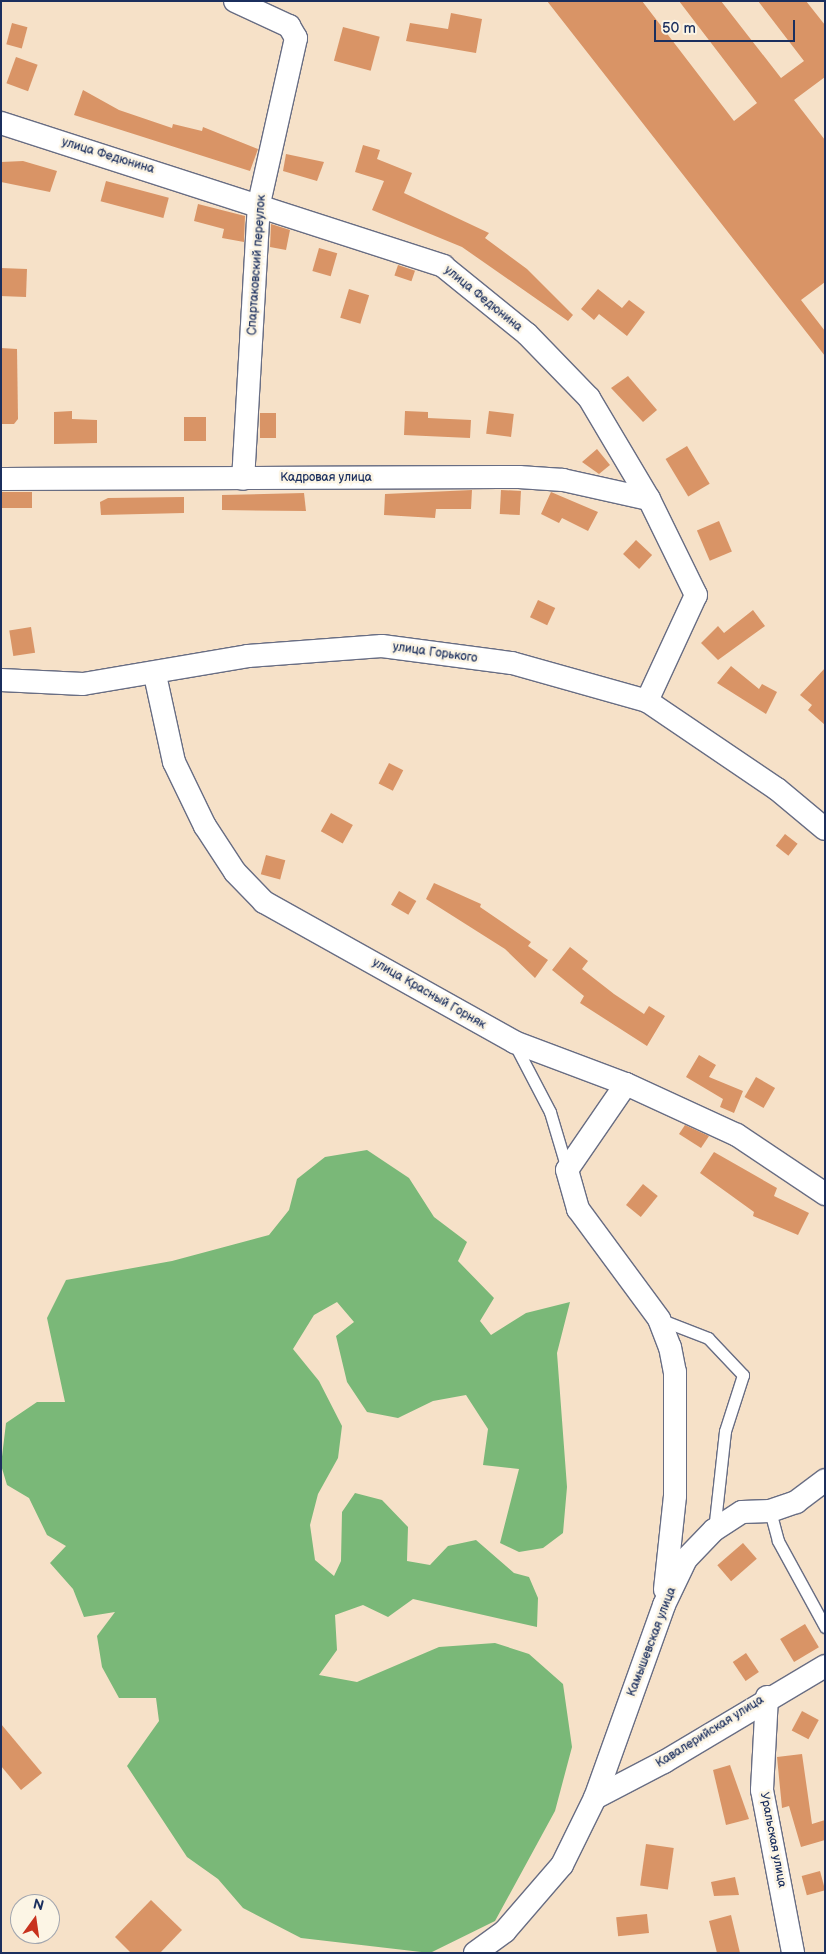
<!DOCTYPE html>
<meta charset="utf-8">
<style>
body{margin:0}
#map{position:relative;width:826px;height:1954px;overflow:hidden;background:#f6e1c8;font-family:"Balsamiq Sans",sans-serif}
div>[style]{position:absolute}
.forest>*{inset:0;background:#7ab878}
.building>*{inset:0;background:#d99466;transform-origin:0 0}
.roads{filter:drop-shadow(1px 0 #686d83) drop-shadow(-1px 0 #686d83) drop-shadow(0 1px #686d83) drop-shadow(0 -1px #686d83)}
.lane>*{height:11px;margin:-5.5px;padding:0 5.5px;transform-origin:5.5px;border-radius:5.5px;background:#fff}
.street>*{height:22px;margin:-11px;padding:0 11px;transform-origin:11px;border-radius:11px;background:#fff}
span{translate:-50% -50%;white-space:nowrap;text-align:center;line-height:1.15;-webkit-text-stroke:5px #fcf5e5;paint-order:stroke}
.street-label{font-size:12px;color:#1b2f5e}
.frame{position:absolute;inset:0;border:2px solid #1b2f5e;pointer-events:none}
.north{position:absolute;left:10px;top:1894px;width:50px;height:50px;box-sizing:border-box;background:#fcf5e5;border:1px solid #a2a6af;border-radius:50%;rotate:14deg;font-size:14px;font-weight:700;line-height:20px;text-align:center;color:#1b2f5e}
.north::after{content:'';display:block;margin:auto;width:18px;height:22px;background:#c8321e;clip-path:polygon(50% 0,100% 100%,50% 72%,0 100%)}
.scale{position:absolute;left:654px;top:20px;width:141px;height:22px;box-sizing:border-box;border:2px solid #1b2f5e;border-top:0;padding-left:6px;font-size:15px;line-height:18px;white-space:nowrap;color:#1b2f5e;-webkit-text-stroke:4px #fcf5e5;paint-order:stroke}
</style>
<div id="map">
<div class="forest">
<div style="clip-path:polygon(367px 1150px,409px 1178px,434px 1217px,467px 1242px,458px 1261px,494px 1298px,480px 1321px,491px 1335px,526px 1313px,570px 1302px,557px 1353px,567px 1487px,563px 1533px,543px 1548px,519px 1552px,500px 1543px,519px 1469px,483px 1465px,488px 1429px,466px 1395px,433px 1401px,398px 1418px,367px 1412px,347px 1382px,336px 1336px,354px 1322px,337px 1302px,314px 1315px,293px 1349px,319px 1381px,342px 1426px,338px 1458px,318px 1494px,310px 1525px,315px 1560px,334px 1576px,341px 1561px,342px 1512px,355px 1493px,382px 1500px,408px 1527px,407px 1561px,430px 1565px,448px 1546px,476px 1540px,514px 1573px,529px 1577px,538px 1598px,537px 1627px,413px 1599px,388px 1617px,363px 1605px,335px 1615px,337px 1650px,319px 1675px,357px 1682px,439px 1647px,495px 1643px,529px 1654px,563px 1684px,572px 1747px,555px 1811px,495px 1921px,430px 1953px,301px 1938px,243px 1908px,218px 1879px,187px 1857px,127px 1766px,159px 1721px,156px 1698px,119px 1698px,102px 1667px,97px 1636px,115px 1612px,84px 1617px,73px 1589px,50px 1563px,66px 1546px,47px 1535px,29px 1498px,7px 1485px,1px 1465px,6px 1423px,37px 1402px,65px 1402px,47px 1318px,66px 1280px,172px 1261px,269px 1235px,289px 1210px,297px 1179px,325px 1157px)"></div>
</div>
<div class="building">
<div style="clip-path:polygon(547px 1px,642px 1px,734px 121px,757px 103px,679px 1px,721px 1px,781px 78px,804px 61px,758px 1px,806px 1px,825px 25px,825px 77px,794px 100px,825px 140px,825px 282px,801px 300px,825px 331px,825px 356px)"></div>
<div style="clip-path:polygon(451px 13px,482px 19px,476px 53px,406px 41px,410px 23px,448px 29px)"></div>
<div style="left:12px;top:23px;width:16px;height:22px;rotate:15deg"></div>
<div style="left:343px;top:27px;width:38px;height:35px;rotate:15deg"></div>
<div style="left:16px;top:57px;width:23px;height:28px;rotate:20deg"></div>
<div style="clip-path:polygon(83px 90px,119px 110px,172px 128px,173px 124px,202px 131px,203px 127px,258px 149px,250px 171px,74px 115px)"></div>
<div style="clip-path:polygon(363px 145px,380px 150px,377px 159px,412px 173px,404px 193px,489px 233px,485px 238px,527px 269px,573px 315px,568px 321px,462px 247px,372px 210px,384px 181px,355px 172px)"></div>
<div style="clip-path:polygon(286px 154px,324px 162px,317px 181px,283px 171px)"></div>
<div style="clip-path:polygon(23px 161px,57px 171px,50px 192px,1px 182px,1px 162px)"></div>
<div style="left:106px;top:181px;width:65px;height:21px;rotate:15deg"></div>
<div style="clip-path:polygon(198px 204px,245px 216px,244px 242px,222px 238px,224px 229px,194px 221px)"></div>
<div style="clip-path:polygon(271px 224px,290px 230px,286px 250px,270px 247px)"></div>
<div style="left:319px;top:248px;width:19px;height:24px;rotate:16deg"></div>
<div style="left:398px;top:265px;width:18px;height:11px;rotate:19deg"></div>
<div style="left:1px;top:268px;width:26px;height:28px;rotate:2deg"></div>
<div style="left:349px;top:289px;width:21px;height:30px;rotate:17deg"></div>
<div style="clip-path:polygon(598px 289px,622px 308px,629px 300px,645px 312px,627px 336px,599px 314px,594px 320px,581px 309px)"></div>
<div style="clip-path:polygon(1px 348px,17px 349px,18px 419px,14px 424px,1px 424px)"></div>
<div style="clip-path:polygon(628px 376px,657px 410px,643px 422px,611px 388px)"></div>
<div style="clip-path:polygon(72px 411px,72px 419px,97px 420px,97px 443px,54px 444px,54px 412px)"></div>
<div style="clip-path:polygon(405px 411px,428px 412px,428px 418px,471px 420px,470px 438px,404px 435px)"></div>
<div style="left:489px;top:411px;width:25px;height:23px;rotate:7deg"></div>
<div style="left:260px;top:413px;width:16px;height:25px"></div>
<div style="left:184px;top:417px;width:22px;height:24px"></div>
<div style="left:687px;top:446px;width:44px;height:25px;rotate:59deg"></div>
<div style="clip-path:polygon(597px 449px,610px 465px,599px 474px,582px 462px)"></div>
<div style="clip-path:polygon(472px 490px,471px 509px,436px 509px,435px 518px,384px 515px,385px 494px)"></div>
<div style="left:501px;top:490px;width:20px;height:24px;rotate:3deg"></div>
<div style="left:1px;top:492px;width:31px;height:16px"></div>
<div style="clip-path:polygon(551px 492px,598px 512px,588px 531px,562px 518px,559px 523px,541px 514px)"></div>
<div style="clip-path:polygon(304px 493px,306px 511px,222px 510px,222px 495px)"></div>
<div style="clip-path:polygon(184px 497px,184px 513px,101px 515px,100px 502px,108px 498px)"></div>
<div style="left:719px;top:521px;width:33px;height:24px;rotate:67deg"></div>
<div style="left:636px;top:540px;width:22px;height:19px;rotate:43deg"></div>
<div style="left:538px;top:600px;width:19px;height:19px;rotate:25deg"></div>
<div style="clip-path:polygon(753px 610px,765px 626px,718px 660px,701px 643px,718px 626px,724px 633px)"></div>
<div style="left:31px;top:627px;width:26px;height:22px;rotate:81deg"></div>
<div style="clip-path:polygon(731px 666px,759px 689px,762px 684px,777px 692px,766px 714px,717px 683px)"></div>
<div style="clip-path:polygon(825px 668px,825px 725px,808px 710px,812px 705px,800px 695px)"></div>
<div style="left:389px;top:763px;width:16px;height:23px;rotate:27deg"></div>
<div style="left:331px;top:813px;width:25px;height:21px;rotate:29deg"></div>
<div style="left:785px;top:834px;width:16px;height:15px;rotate:38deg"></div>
<div style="left:266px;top:855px;width:20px;height:20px;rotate:15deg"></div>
<div style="clip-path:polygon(434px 883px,481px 904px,480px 907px,531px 942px,528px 946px,548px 960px,535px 978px,505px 949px,426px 899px)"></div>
<div style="left:399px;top:891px;width:20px;height:16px;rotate:30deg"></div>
<div style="clip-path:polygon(570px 947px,588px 961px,582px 969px,614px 994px,644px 1014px,649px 1006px,665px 1016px,647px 1046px,580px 1003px,584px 996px,552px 970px)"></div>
<div style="clip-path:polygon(699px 1055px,716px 1065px,709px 1077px,743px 1091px,734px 1113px,720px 1107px,723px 1099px,686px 1077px)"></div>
<div style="left:756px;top:1077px;width:22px;height:23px;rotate:30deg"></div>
<div style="clip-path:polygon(685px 1125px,709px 1136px,701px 1148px,679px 1134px)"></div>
<div style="clip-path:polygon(714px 1152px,777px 1188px,774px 1196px,809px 1213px,798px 1235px,753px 1216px,754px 1212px,700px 1173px)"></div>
<div style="left:643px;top:1184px;width:19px;height:27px;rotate:39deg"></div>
<div style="left:743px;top:1543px;width:21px;height:34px;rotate:49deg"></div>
<div style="left:805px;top:1624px;width:27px;height:29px;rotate:59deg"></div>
<div style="left:746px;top:1653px;width:23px;height:16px;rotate:56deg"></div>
<div style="left:802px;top:1711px;width:19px;height:22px;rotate:28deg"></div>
<div style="clip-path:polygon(1px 1724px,42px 1773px,21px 1790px,1px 1766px)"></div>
<div style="clip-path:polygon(802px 1754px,812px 1824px,825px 1820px,825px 1840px,801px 1847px,789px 1806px,782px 1808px,777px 1757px)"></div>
<div style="clip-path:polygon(730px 1765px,749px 1819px,726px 1825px,713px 1770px)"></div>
<div style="left:646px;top:1844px;width:28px;height:42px;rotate:8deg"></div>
<div style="left:820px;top:1871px;width:20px;height:19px;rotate:75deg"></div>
<div style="clip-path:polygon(735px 1877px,739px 1895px,714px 1896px,711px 1882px)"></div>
<div style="clip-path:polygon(151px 1900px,182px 1930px,160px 1953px,131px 1953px,115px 1937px)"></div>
<div style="left:647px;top:1914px;width:19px;height:31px;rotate:84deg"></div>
<div style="clip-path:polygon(731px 1915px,740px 1953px,717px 1953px,709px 1921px)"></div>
</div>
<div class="roads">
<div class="lane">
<div style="left:514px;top:1043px;width:78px;rotate:62.4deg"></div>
<div style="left:550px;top:1112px;width:59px;rotate:73.4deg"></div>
<div style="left:659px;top:1319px;width:53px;rotate:21.2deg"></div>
<div style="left:708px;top:1338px;width:51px;rotate:46.6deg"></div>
<div style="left:743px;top:1375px;width:59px;rotate:107.8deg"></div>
<div style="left:725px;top:1431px;width:100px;rotate:96.3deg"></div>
<div style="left:770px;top:1511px;width:31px;rotate:75deg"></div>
<div style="left:778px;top:1541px;width:98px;rotate:61.3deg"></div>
</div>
<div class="street">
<div style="left:235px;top:1px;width:60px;rotate:24.8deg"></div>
<div style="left:289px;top:26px;width:14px;rotate:60deg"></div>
<div style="left:296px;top:38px;width:169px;rotate:102.6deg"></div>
<div style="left:259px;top:203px;width:276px;rotate:93.3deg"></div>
<div style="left:1px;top:123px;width:465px;rotate:17.9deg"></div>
<div style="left:443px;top:266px;width:108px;rotate:39deg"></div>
<div style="left:527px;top:334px;width:89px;rotate:45.9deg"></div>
<div style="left:589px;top:398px;width:117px;rotate:59.3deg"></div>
<div style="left:649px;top:499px;width:107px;rotate:63.9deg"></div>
<div style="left:696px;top:595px;width:117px;rotate:114.8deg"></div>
<div style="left:1px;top:479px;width:518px;rotate:-0.22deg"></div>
<div style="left:519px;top:477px;width:44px;rotate:3.9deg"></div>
<div style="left:563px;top:480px;width:88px;rotate:12.5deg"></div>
<div style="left:155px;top:675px;width:89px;rotate:77.7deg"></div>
<div style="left:174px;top:762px;width:71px;rotate:64.2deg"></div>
<div style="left:205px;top:826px;width:55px;rotate:56.9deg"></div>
<div style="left:235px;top:872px;width:42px;rotate:46deg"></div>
<div style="left:264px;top:902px;width:287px;rotate:29.2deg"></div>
<div style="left:514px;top:1042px;width:120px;rotate:20.6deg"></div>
<div style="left:626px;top:1084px;width:122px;rotate:24.7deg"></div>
<div style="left:737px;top:1135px;width:106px;rotate:33.8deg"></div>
<div style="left:1px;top:680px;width:82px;rotate:2.8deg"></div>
<div style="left:83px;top:684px;width:167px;rotate:-9.6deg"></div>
<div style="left:248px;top:656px;width:134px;rotate:-4.3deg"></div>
<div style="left:382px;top:646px;width:131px;rotate:7.5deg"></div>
<div style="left:512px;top:663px;width:140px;rotate:15.7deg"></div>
<div style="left:647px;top:701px;width:157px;rotate:34.1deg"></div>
<div style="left:777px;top:789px;width:62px;rotate:39.8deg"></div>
<div style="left:626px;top:1084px;width:104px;rotate:124.5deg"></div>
<div style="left:567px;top:1170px;width:41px;rotate:74.2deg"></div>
<div style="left:578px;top:1209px;width:137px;rotate:53.6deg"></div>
<div style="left:659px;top:1319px;width:30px;rotate:69deg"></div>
<div style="left:670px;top:1347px;width:25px;rotate:79deg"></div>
<div style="left:675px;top:1372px;width:124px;rotate:90deg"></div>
<div style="left:675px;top:1496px;width:94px;rotate:96.1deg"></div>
<div style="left:767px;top:1697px;width:93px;rotate:93.1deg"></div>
<div style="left:762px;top:1790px;width:166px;rotate:79.2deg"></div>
<div style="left:595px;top:1798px;width:78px;rotate:-27.6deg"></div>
<div style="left:664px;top:1762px;width:187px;rotate:-30.8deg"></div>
<div style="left:475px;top:1953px;width:37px;rotate:-36deg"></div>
<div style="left:505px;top:1931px;width:87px;rotate:-49.2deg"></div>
<div style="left:562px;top:1865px;width:75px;rotate:-63.8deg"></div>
<div style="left:595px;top:1798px;width:205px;rotate:-70.3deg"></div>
<div style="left:664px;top:1605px;width:51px;rotate:-64.4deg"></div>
<div style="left:686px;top:1559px;width:40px;rotate:-46deg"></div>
<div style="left:714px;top:1530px;width:33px;rotate:-33deg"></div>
<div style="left:742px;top:1512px;width:28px;rotate:-2deg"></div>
<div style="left:770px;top:1511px;width:28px;rotate:-19deg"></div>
<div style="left:796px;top:1502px;width:36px;rotate:-37deg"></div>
</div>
</div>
<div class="street-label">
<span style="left:108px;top:156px;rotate:17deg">улица Федюнина</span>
<span style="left:257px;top:265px;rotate:-86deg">Спартаковский переулок</span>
<span style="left:483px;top:299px;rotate:39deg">улица Федюнина</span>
<span style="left:326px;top:478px">Кадровая улица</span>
<span style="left:435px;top:653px;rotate:8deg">улица Горького</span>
<span style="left:429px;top:994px;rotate:30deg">улица Красный Горняк</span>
<span style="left:652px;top:1642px;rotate:-69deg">Камышевская улица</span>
<span style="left:710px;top:1732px;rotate:-32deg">Кавалерийская улица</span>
<span style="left:773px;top:1840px;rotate:79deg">Уральская улица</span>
</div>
<div class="frame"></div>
<div class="north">N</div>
<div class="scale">50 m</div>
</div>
